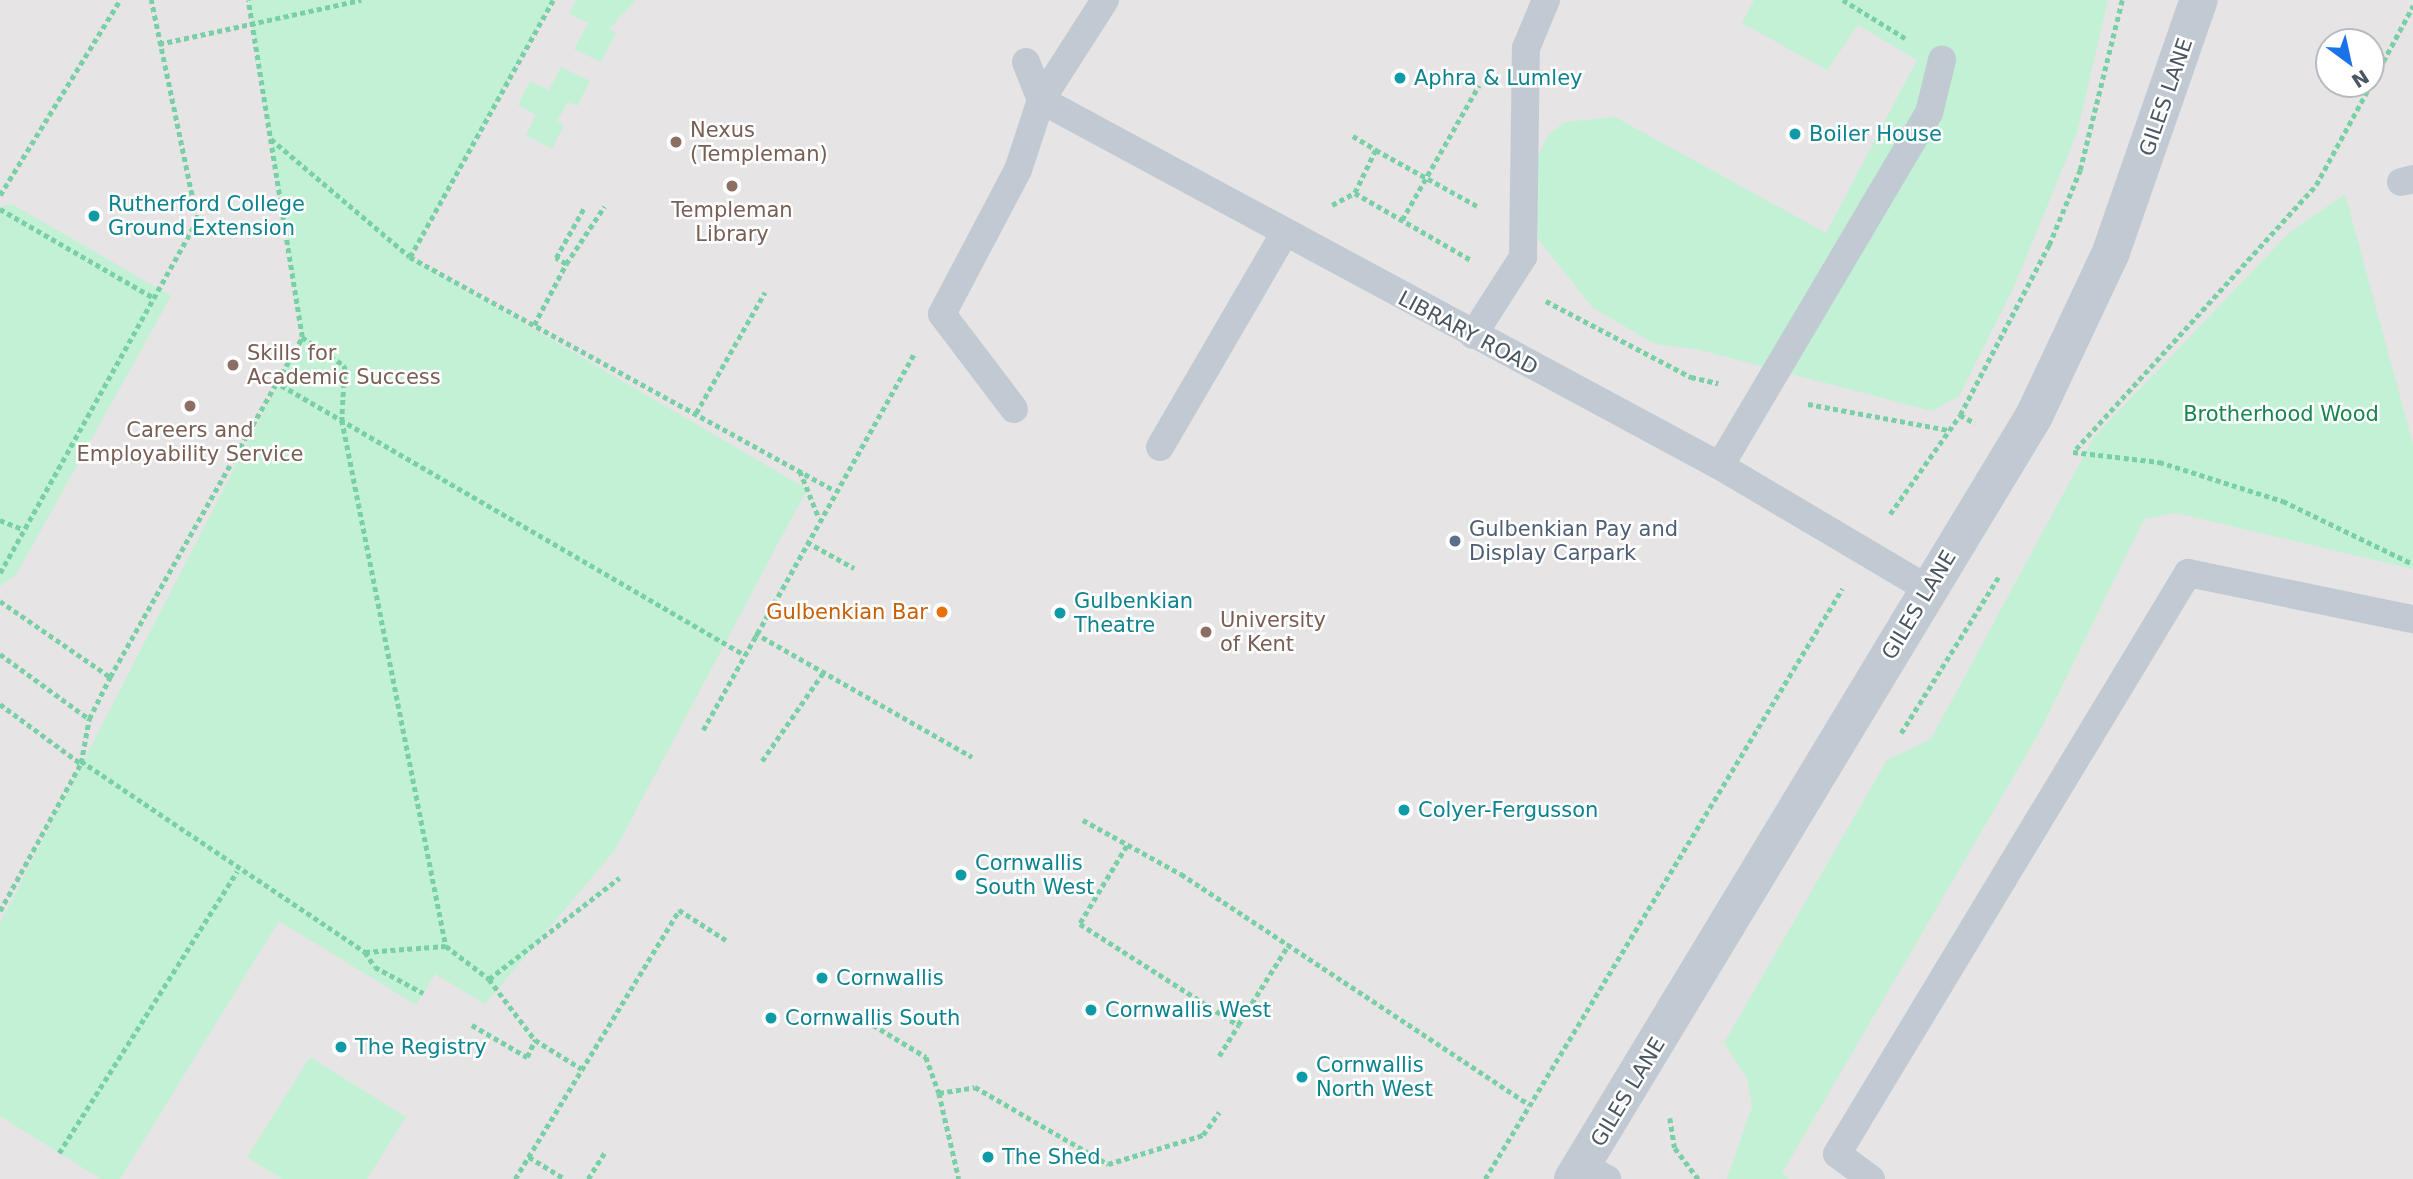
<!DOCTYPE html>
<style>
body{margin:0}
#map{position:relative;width:2413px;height:1179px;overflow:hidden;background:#f5f3f3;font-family:"DejaVu Sans",sans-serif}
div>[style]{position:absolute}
.education>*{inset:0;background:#e6e4e5}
.green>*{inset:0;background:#c3f1d5}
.path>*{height:4.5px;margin-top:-2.25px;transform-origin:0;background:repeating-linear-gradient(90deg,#7ad0a6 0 5px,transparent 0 8.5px)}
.service>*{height:28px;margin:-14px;padding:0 14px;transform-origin:14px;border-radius:14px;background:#c1cad2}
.minor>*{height:38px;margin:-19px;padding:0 19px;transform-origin:19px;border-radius:19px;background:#c1cad2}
.dots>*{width:19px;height:19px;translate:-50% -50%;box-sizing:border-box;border:4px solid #fff;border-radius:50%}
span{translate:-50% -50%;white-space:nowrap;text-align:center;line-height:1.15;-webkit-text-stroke:5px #fff;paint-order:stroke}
.culture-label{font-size:21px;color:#0d838f}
.left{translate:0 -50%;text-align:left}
.street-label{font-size:21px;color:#4a5661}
.education-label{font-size:21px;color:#785e54}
.park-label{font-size:21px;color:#17864f}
.service-label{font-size:21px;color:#4e5e75}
.food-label{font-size:21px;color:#c56008}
.right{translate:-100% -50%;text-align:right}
.north{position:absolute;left:2315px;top:28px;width:70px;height:70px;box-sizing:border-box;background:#fff;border:2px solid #b7bbc0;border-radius:50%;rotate:147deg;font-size:19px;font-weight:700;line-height:28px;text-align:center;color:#4a5661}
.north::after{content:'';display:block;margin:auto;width:24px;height:32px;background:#1a73e8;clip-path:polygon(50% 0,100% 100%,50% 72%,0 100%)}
</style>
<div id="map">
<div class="education">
<div style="clip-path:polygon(evenodd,0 0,2413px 0,2413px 1179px,0 1179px,0 0,2329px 42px,2371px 42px,2371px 84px,2329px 84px,2329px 42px)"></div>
</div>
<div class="green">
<div style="clip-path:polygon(248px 0,553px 0,410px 257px,807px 489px,615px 850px,485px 1004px,435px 974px,416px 1005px,279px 921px,120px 1179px,101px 1179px,0 1116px,0 923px,302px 337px)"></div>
<div style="clip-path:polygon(576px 0,636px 0,609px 29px,616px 33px,601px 62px,574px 49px,588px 23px,569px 14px)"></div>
<div style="clip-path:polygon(1754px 0,2108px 0,2077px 133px,2014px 287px,1959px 396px,1932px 411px,1696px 349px,1655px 344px,1593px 308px,1538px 239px,1535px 162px,1548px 135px,1565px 122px,1615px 117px,1826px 233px,1917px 60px,1858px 25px,1827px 70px,1742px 23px)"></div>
<div style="clip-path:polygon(561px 67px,590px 81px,577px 106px,568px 102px,557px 121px,564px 125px,552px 149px,526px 135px,536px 115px,518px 105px,530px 81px,549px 90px)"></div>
<div style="clip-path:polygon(2345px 194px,2413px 444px,2413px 569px,2176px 513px,2144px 519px,2039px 733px,1782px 1173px,1790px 1179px,1727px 1179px,1752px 1107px,1747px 1078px,1724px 1043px,1887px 760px,1931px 739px,2094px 437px,2289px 233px)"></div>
<div style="clip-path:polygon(12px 204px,171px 296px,16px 575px,0 586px,0 207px)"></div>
<div style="clip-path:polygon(310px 1057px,406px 1117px,367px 1179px,282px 1179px,247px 1157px)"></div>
</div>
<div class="path">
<div style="left:1843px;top:0;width:73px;rotate:31.5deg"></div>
<div style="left:159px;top:44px;width:207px;rotate:-12.3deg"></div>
<div style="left:2371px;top:84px;width:89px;rotate:-61.7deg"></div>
<div style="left:1353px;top:136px;width:27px;rotate:31deg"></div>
<div style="left:1376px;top:150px;width:48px;rotate:116deg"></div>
<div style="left:1355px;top:193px;width:134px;rotate:30deg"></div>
<div style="left:271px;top:139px;width:182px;rotate:40.3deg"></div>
<div style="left:410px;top:257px;width:485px;rotate:28.8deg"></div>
<div style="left:1376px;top:150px;width:118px;rotate:29deg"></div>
<div style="left:0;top:195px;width:229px;rotate:-58.4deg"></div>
<div style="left:1332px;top:205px;width:26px;rotate:-28deg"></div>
<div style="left:0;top:209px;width:178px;rotate:30deg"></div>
<div style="left:1402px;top:220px;width:155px;rotate:-60.3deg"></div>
<div style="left:410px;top:257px;width:294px;rotate:-60.9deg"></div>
<div style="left:566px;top:264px;width:69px;rotate:-56.3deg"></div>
<div style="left:1546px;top:301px;width:164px;rotate:27.7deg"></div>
<div style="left:1691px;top:377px;width:28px;rotate:13deg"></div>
<div style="left:534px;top:325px;width:69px;rotate:-62.3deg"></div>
<div style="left:566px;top:264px;width:12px;rotate:-149deg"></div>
<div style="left:556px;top:258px;width:57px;rotate:-60.8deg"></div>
<div style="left:302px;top:337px;width:52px;rotate:34deg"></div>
<div style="left:345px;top:366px;width:54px;rotate:93.2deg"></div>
<div style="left:342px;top:420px;width:536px;rotate:78.82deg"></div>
<div style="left:274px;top:381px;width:543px;rotate:30.2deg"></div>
<div style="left:1808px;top:404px;width:142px;rotate:10.5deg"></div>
<div style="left:696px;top:413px;width:139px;rotate:-60.3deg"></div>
<div style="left:1960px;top:415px;width:17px;rotate:28deg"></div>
<div style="left:2076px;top:449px;width:357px;rotate:-47.7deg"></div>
<div style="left:2316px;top:185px;width:115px;rotate:-61.4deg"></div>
<div style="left:2073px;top:452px;width:87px;rotate:6.6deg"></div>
<div style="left:2159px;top:462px;width:130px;rotate:17.5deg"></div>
<div style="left:2283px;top:501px;width:144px;rotate:25.9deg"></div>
<div style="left:800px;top:471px;width:51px;rotate:68deg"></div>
<div style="left:1890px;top:514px;width:121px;rotate:-54.7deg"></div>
<div style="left:1960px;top:415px;width:192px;rotate:-62.4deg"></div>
<div style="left:2049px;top:245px;width:81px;rotate:-67.5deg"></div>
<div style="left:2080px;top:170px;width:175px;rotate:-76.1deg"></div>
<div style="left:0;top:520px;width:24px;rotate:22deg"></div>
<div style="left:807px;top:542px;width:54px;rotate:29deg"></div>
<div style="left:0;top:573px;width:404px;rotate:-60.8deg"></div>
<div style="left:197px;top:220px;width:225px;rotate:-101.8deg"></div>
<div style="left:0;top:601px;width:134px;rotate:34.6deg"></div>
<div style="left:755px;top:633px;width:250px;rotate:29.7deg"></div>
<div style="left:0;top:654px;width:110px;rotate:36.1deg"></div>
<div style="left:0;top:704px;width:99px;rotate:36.4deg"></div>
<div style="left:703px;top:730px;width:433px;rotate:-60.7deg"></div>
<div style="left:1901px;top:733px;width:185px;rotate:-58deg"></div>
<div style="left:81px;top:761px;width:342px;rotate:33.9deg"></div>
<div style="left:365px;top:952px;width:81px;rotate:-4.2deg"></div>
<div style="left:446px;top:946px;width:54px;rotate:37.5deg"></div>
<div style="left:489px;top:979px;width:76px;rotate:53deg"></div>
<div style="left:535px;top:1040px;width:55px;rotate:31.7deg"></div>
<div style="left:762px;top:761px;width:107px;rotate:-55.3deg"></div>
<div style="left:1083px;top:820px;width:112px;rotate:28.9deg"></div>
<div style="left:1181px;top:874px;width:417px;rotate:33.5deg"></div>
<div style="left:1127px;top:846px;width:91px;rotate:121.1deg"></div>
<div style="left:1080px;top:924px;width:188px;rotate:32.6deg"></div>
<div style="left:1238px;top:1025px;width:96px;rotate:-57.8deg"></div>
<div style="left:0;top:911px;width:169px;rotate:-61.3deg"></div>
<div style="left:81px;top:763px;width:45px;rotate:-79.7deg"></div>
<div style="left:89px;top:719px;width:47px;rotate:-63.4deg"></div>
<div style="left:110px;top:677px;width:390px;rotate:-60.5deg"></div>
<div style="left:302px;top:337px;width:341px;rotate:-99.1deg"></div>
<div style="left:365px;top:952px;width:18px;rotate:56deg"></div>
<div style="left:375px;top:967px;width:55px;rotate:28.4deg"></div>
<div style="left:489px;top:979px;width:165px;rotate:-37.8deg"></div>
<div style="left:472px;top:1025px;width:64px;rotate:30.2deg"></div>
<div style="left:527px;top:1057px;width:19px;rotate:-65deg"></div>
<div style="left:873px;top:1025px;width:62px;rotate:31.1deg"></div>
<div style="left:926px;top:1057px;width:38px;rotate:70deg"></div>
<div style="left:939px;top:1093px;width:36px;rotate:-9deg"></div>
<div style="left:975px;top:1087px;width:154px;rotate:30.1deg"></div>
<div style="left:1108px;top:1164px;width:99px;rotate:-17deg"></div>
<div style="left:1203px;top:1135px;width:28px;rotate:-55deg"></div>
<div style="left:1219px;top:1056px;width:36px;rotate:-58deg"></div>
<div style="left:939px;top:1093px;width:88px;rotate:76.9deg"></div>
<div style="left:1670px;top:1118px;width:30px;rotate:81deg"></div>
<div style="left:1675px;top:1148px;width:39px;rotate:53deg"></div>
<div style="left:59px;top:1153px;width:333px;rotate:-57.7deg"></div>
<div style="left:529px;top:1157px;width:42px;rotate:31.4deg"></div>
<div style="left:515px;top:1179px;width:315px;rotate:-58.6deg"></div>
<div style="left:679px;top:910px;width:56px;rotate:32.6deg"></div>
<div style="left:588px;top:1179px;width:31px;rotate:-58deg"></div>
<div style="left:1485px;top:1179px;width:690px;rotate:-58.82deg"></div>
</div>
<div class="service">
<div style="left:1026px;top:62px;width:41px;rotate:68.5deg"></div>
<div style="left:1041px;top:100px;width:771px;rotate:28.33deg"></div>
<div style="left:1720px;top:466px;width:242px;rotate:30.6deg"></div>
<div style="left:2401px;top:182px;width:12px;rotate:-14deg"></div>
<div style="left:1473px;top:335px;width:93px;rotate:-57.3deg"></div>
<div style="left:1523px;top:257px;width:209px;rotate:-89.2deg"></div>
<div style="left:1526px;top:48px;width:52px;rotate:-67.4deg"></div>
<div style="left:1014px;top:409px;width:119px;rotate:-127.2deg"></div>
<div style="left:942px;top:314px;width:163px;rotate:-62.2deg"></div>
<div style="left:1018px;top:170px;width:74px;rotate:-71.8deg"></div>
<div style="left:1041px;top:100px;width:119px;rotate:-57.4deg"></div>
<div style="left:1160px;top:447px;width:244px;rotate:-59.8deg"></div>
<div style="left:1720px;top:466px;width:410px;rotate:-59.4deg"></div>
<div style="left:1929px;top:113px;width:55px;rotate:-76.2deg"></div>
<div style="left:1583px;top:1165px;width:28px;rotate:30deg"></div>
<div style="left:1871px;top:1179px;width:42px;rotate:-143.7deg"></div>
<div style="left:1837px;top:1154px;width:679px;rotate:-58.86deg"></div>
<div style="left:2188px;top:573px;width:230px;rotate:11.6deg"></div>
</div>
<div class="minor">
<div style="left:1573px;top:1179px;width:891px;rotate:-58.86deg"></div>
<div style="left:2034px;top:416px;width:181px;rotate:-64.8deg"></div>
<div style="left:2111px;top:252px;width:267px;rotate:-70.8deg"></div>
</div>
<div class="dots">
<div style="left:1400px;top:78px;background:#0f9aa8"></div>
<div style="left:1795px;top:134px;background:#0f9aa8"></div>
<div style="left:676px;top:142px;background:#8d6e63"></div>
<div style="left:732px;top:186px;background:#8d6e63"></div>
<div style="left:94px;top:216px;background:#0f9aa8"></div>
<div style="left:233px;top:365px;background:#8d6e63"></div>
<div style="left:190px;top:406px;background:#8d6e63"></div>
<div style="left:1455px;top:541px;background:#5c6f8a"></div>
<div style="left:942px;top:612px;background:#e8710a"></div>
<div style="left:1060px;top:613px;background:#0f9aa8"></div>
<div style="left:1206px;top:632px;background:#8d6e63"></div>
<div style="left:1404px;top:810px;background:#0f9aa8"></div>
<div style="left:961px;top:875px;background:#0f9aa8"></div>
<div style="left:822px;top:978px;background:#0f9aa8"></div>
<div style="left:1091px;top:1010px;background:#0f9aa8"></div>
<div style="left:771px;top:1018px;background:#0f9aa8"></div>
<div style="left:341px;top:1047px;background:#0f9aa8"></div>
<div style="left:1302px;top:1077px;background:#0f9aa8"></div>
<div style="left:988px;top:1157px;background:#0f9aa8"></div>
</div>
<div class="culture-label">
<span class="left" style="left:1414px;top:78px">Aphra &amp; Lumley</span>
<span class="left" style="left:1809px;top:134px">Boiler House</span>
<span class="left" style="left:108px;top:216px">Rutherford College<br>Ground Extension</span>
<span class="left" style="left:1074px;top:613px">Gulbenkian<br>Theatre</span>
<span class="left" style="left:1418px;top:810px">Colyer-Fergusson</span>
<span class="left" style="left:975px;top:875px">Cornwallis<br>South West</span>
<span class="left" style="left:836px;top:978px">Cornwallis</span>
<span class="left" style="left:1105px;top:1010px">Cornwallis West</span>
<span class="left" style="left:785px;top:1018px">Cornwallis South</span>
<span class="left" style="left:355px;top:1047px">The Registry</span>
<span class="left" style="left:1316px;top:1077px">Cornwallis<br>North West</span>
<span class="left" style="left:1002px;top:1157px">The Shed</span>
</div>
<div class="street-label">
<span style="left:2166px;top:97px;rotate:-71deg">GILES LANE</span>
<span style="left:1468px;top:333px;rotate:28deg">LIBRARY ROAD</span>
<span style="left:1919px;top:605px;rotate:-59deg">GILES LANE</span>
<span style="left:1628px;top:1092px;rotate:-59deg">GILES LANE</span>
</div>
<div class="education-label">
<span class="left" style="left:690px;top:142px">Nexus<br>(Templeman)</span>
<span style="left:732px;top:222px">Templeman<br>Library</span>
<span class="left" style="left:247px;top:365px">Skills for<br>Academic Success</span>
<span style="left:190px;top:442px">Careers and<br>Employability Service</span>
<span class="left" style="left:1220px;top:632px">University<br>of Kent</span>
</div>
<div class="park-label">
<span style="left:2281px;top:414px">Brotherhood Wood</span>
</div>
<div class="service-label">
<span class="left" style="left:1469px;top:541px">Gulbenkian Pay and<br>Display Carpark</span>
</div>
<div class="food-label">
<span class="right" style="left:928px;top:612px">Gulbenkian Bar</span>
</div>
<div class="north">N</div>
</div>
